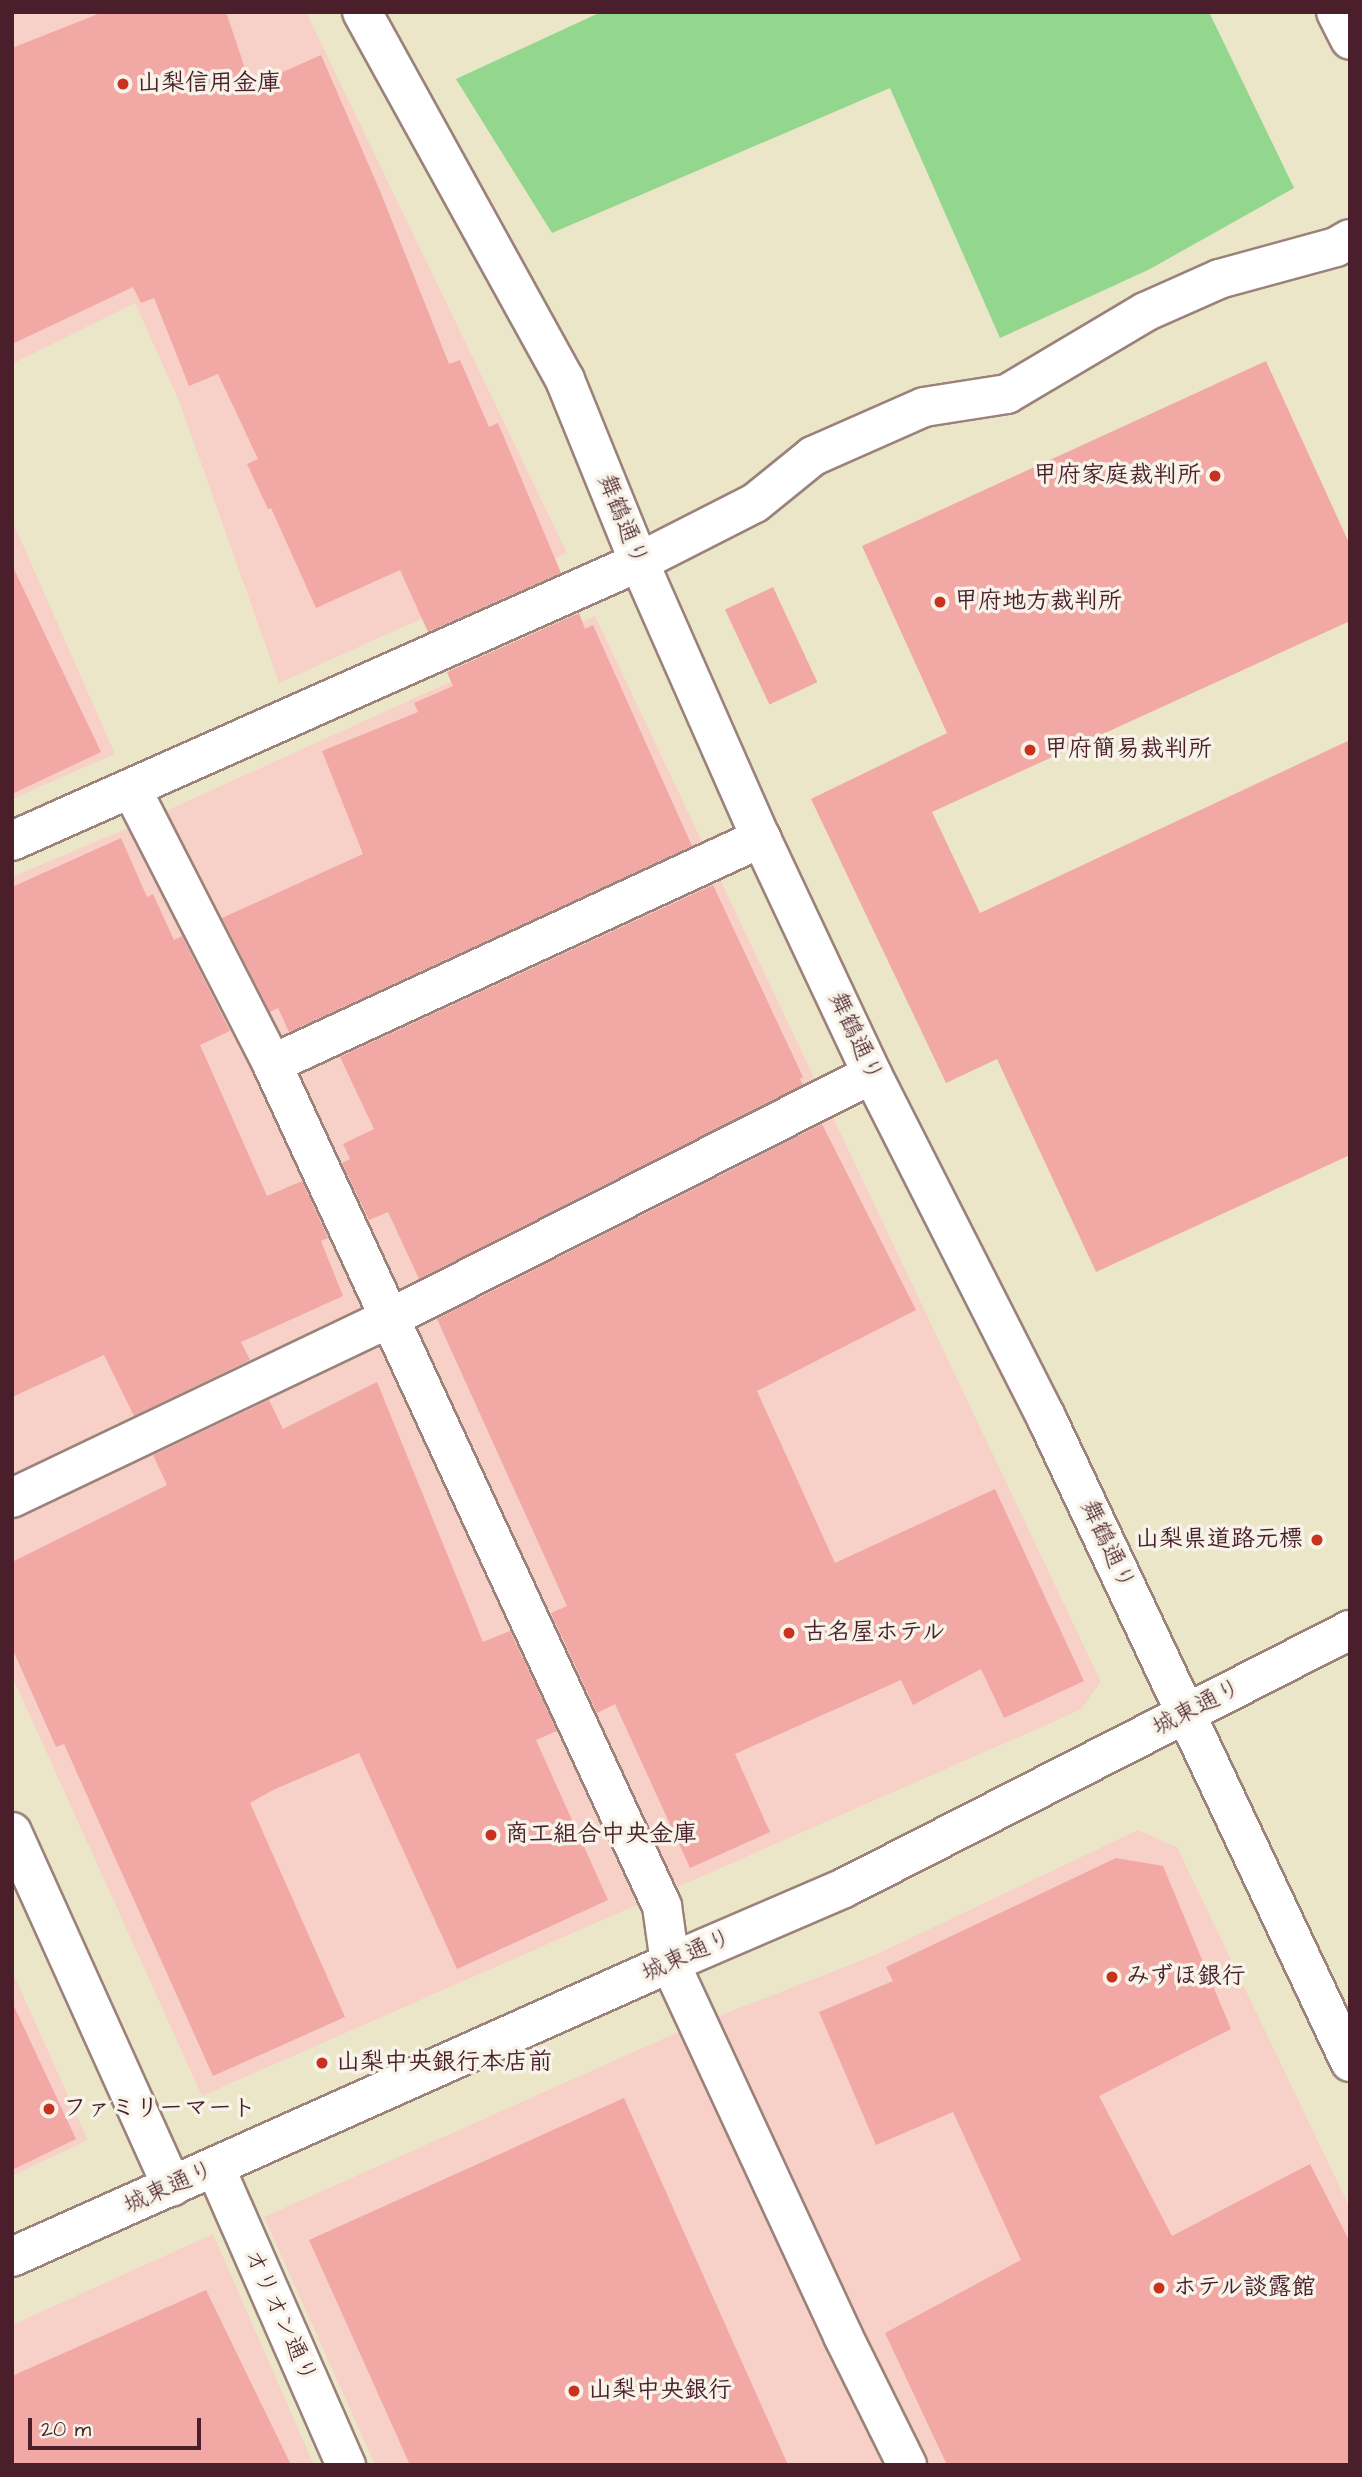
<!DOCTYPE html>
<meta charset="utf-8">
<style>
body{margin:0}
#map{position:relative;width:1362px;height:2477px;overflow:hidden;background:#ece6c9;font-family:"Architects Daughter","Klee One",sans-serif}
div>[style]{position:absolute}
.built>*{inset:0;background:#f7d1c8}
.green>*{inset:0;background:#93d68d}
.building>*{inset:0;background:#f2a8a4;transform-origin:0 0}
.roads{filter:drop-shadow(2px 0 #9b827a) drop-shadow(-2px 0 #9b827a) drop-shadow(0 2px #9b827a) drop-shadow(0 -2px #9b827a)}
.minor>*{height:38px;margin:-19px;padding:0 19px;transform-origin:19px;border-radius:19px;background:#fff}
.major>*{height:38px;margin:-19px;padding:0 19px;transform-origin:19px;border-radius:19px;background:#fff}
.highway>*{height:38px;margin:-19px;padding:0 19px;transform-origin:19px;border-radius:19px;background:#fff}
.dots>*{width:19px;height:19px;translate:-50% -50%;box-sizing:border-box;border:4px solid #f7f3e8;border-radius:50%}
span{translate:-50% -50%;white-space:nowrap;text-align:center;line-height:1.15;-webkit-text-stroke:7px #f7f3e8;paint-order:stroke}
.poi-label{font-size:24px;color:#4a1f2b;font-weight:700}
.left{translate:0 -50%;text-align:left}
.right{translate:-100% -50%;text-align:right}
.street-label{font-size:24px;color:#4a1f2b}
.frame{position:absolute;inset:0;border:14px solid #4a1f2b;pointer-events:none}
.scale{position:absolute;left:28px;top:2418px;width:173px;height:32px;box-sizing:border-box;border:4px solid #4a1f2b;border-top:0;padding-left:9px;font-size:21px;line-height:24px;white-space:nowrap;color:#4a1f2b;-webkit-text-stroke:5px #f7f3e8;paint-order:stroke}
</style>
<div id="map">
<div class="built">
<div style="clip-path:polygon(12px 12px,306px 12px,567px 553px,279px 683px,179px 401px,135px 303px,12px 364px)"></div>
<div style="clip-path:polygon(12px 520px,115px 754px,12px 799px)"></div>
<div style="clip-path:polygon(595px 616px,1101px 1682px,1080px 1710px,202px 2096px,12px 1676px,12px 877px,133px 826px)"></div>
<div style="clip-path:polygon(1138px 1830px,1177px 1847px,1350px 2208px,1350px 2465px,927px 2465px,855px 2324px,891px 2465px,375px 2465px,264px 2217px,683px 2030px,875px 1955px)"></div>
<div style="clip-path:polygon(12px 1971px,88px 2140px,12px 2176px)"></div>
<div style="clip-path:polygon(213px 2234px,314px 2465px,12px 2465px,12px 2325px)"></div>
</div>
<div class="green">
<div style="clip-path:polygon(601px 12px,1209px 12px,1294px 188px,1150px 269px,1000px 338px,890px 88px,552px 233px,456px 79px)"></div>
</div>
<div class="building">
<div style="clip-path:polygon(103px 12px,226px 12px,251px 86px,321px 55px,380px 191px,449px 364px,460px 360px,489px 427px,498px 423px,561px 573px,428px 632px,400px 570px,316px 608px,271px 508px,268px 509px,247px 464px,258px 459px,218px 374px,189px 386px,154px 298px,141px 303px,133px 287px,12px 344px,12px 48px)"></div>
<div style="clip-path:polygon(1266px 361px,1350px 545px,1350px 621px,932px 812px,980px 913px,1350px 740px,1350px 1155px,1096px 1272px,997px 1059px,946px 1083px,811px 799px,947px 733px,862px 546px)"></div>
<div style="clip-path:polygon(12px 565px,101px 752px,12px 794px)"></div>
<div style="left:773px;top:587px;width:105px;height:53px;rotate:65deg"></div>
<div style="clip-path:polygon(579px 613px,585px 629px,593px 625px,692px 846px,289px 1032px,278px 1008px,270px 1012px,222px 918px,363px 854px,322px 751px,418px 712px,414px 703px,453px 686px,447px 672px)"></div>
<div style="clip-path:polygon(121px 838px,147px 897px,153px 894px,174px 940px,182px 936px,230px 1031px,200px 1045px,267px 1196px,302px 1181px,328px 1238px,321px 1241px,343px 1296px,241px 1342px,250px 1360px,134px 1416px,104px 1355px,12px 1397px,12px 887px)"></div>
<div style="clip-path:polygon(713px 885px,803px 1077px,800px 1079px,803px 1085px,419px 1279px,388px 1212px,369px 1220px,342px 1163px,350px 1159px,343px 1144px,374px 1129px,340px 1057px)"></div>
<div style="clip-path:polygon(822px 1124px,916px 1310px,757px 1391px,835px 1563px,995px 1489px,1084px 1681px,1004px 1718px,981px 1669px,913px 1705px,901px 1680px,735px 1754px,770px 1832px,690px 1868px,615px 1704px,597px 1713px,551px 1613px,567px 1606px,437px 1319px)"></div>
<div style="clip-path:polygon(377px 1382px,483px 1642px,510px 1631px,557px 1731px,536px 1740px,608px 1900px,457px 1969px,359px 1753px,273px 1790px,250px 1803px,345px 2017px,213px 2076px,64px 1744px,56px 1747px,12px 1648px,12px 1562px,167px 1485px,153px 1455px,269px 1400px,283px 1429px)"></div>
<div style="clip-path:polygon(1116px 1858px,1163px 1866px,1231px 2029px,1099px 2096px,1172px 2236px,1310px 2164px,1350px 2242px,1350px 2465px,947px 2465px,885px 2333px,1021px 2260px,953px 2112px,876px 2145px,819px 2012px,893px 1981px,886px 1967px)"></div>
<div style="clip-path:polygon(12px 2002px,76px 2139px,12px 2170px)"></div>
<div style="clip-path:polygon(624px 2098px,788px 2465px,410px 2465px,309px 2240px)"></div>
<div style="clip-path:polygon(206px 2290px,291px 2465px,12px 2465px,12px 2376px)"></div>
</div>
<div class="roads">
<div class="minor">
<div style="left:132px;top:790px;width:308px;rotate:62.9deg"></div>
<div style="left:272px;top:1064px;width:928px;rotate:65.15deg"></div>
<div style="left:662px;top:1906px;width:58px;rotate:82deg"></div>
<div style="left:670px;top:1963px;width:411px;rotate:65.1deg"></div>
<div style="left:843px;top:2336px;width:144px;rotate:63.6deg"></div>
<div style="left:12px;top:841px;width:686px;rotate:-23.99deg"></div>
<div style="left:639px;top:562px;width:130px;rotate:-27deg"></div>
<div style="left:755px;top:503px;width:75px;rotate:-39deg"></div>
<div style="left:813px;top:456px;width:121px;rotate:-23.8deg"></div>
<div style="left:924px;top:407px;width:84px;rotate:-8.9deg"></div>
<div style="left:1007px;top:394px;width:161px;rotate:-30.7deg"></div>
<div style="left:1145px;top:312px;width:81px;rotate:-24deg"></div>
<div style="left:1219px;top:279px;width:121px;rotate:-15.3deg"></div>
<div style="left:1336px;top:247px;width:16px;rotate:-30deg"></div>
<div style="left:272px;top:1064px;width:539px;rotate:-24.8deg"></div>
<div style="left:12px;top:1498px;width:416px;rotate:-25.5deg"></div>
<div style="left:388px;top:1319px;width:542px;rotate:-26.85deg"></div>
<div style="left:12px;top:1832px;width:389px;rotate:65.7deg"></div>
<div style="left:215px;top:2167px;width:326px;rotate:66.3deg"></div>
</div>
<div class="major">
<div style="left:362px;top:12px;width:420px;rotate:61.1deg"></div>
<div style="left:565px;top:380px;width:196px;rotate:67.9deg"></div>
<div style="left:639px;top:562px;width:302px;rotate:66.2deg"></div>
<div style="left:761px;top:838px;width:261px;rotate:64.8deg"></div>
<div style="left:872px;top:1074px;width:385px;rotate:63.1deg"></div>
<div style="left:1046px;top:1417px;width:713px;rotate:64.76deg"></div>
</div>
<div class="highway">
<div style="left:1336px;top:12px;width:31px;rotate:63deg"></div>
<div style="left:12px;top:2257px;width:721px;rotate:-24.08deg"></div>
<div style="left:670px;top:1963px;width:189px;rotate:-23.3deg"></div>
<div style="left:844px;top:1888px;width:568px;rotate:-27.02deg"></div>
</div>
</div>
<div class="dots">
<div style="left:123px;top:84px;background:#c8321e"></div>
<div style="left:1215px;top:476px;background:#c8321e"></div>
<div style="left:940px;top:602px;background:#c8321e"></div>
<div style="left:1030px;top:750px;background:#c8321e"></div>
<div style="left:1317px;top:1540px;background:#c8321e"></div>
<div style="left:789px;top:1633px;background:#c8321e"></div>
<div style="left:491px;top:1835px;background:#c8321e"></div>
<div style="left:1112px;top:1977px;background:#c8321e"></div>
<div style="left:322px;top:2063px;background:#c8321e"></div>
<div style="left:49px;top:2109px;background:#c8321e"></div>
<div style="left:1159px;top:2288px;background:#c8321e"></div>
<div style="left:574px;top:2391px;background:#c8321e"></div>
</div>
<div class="poi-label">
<span class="left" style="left:137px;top:84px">山梨信用金庫</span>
<span class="right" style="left:1201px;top:476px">甲府家庭裁判所</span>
<span class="left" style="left:954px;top:602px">甲府地方裁判所</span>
<span class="left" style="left:1044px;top:750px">甲府簡易裁判所</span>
<span class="right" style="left:1303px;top:1540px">山梨県道路元標</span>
<span class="left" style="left:803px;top:1633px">古名屋ホテル</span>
<span class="left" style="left:505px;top:1835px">商工組合中央金庫</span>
<span class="left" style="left:1126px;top:1977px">みずほ銀行</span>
<span class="left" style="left:336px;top:2063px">山梨中央銀行本店前</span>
<span class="left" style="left:63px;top:2109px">ファミリーマート</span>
<span class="left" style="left:1173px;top:2288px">ホテル談露館</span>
<span class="left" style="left:588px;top:2391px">山梨中央銀行</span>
</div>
<div class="street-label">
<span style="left:622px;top:520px;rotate:68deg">舞鶴通り</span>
<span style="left:855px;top:1037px;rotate:65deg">舞鶴通り</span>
<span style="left:1107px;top:1545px;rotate:65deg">舞鶴通り</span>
<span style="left:1197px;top:1708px;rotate:-27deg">城東通り</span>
<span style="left:687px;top:1956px;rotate:-24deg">城東通り</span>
<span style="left:169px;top:2188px;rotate:-24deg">城東通り</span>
<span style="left:280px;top:2316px;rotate:66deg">オリオン通り</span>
</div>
<div class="frame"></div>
<div class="scale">20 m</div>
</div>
